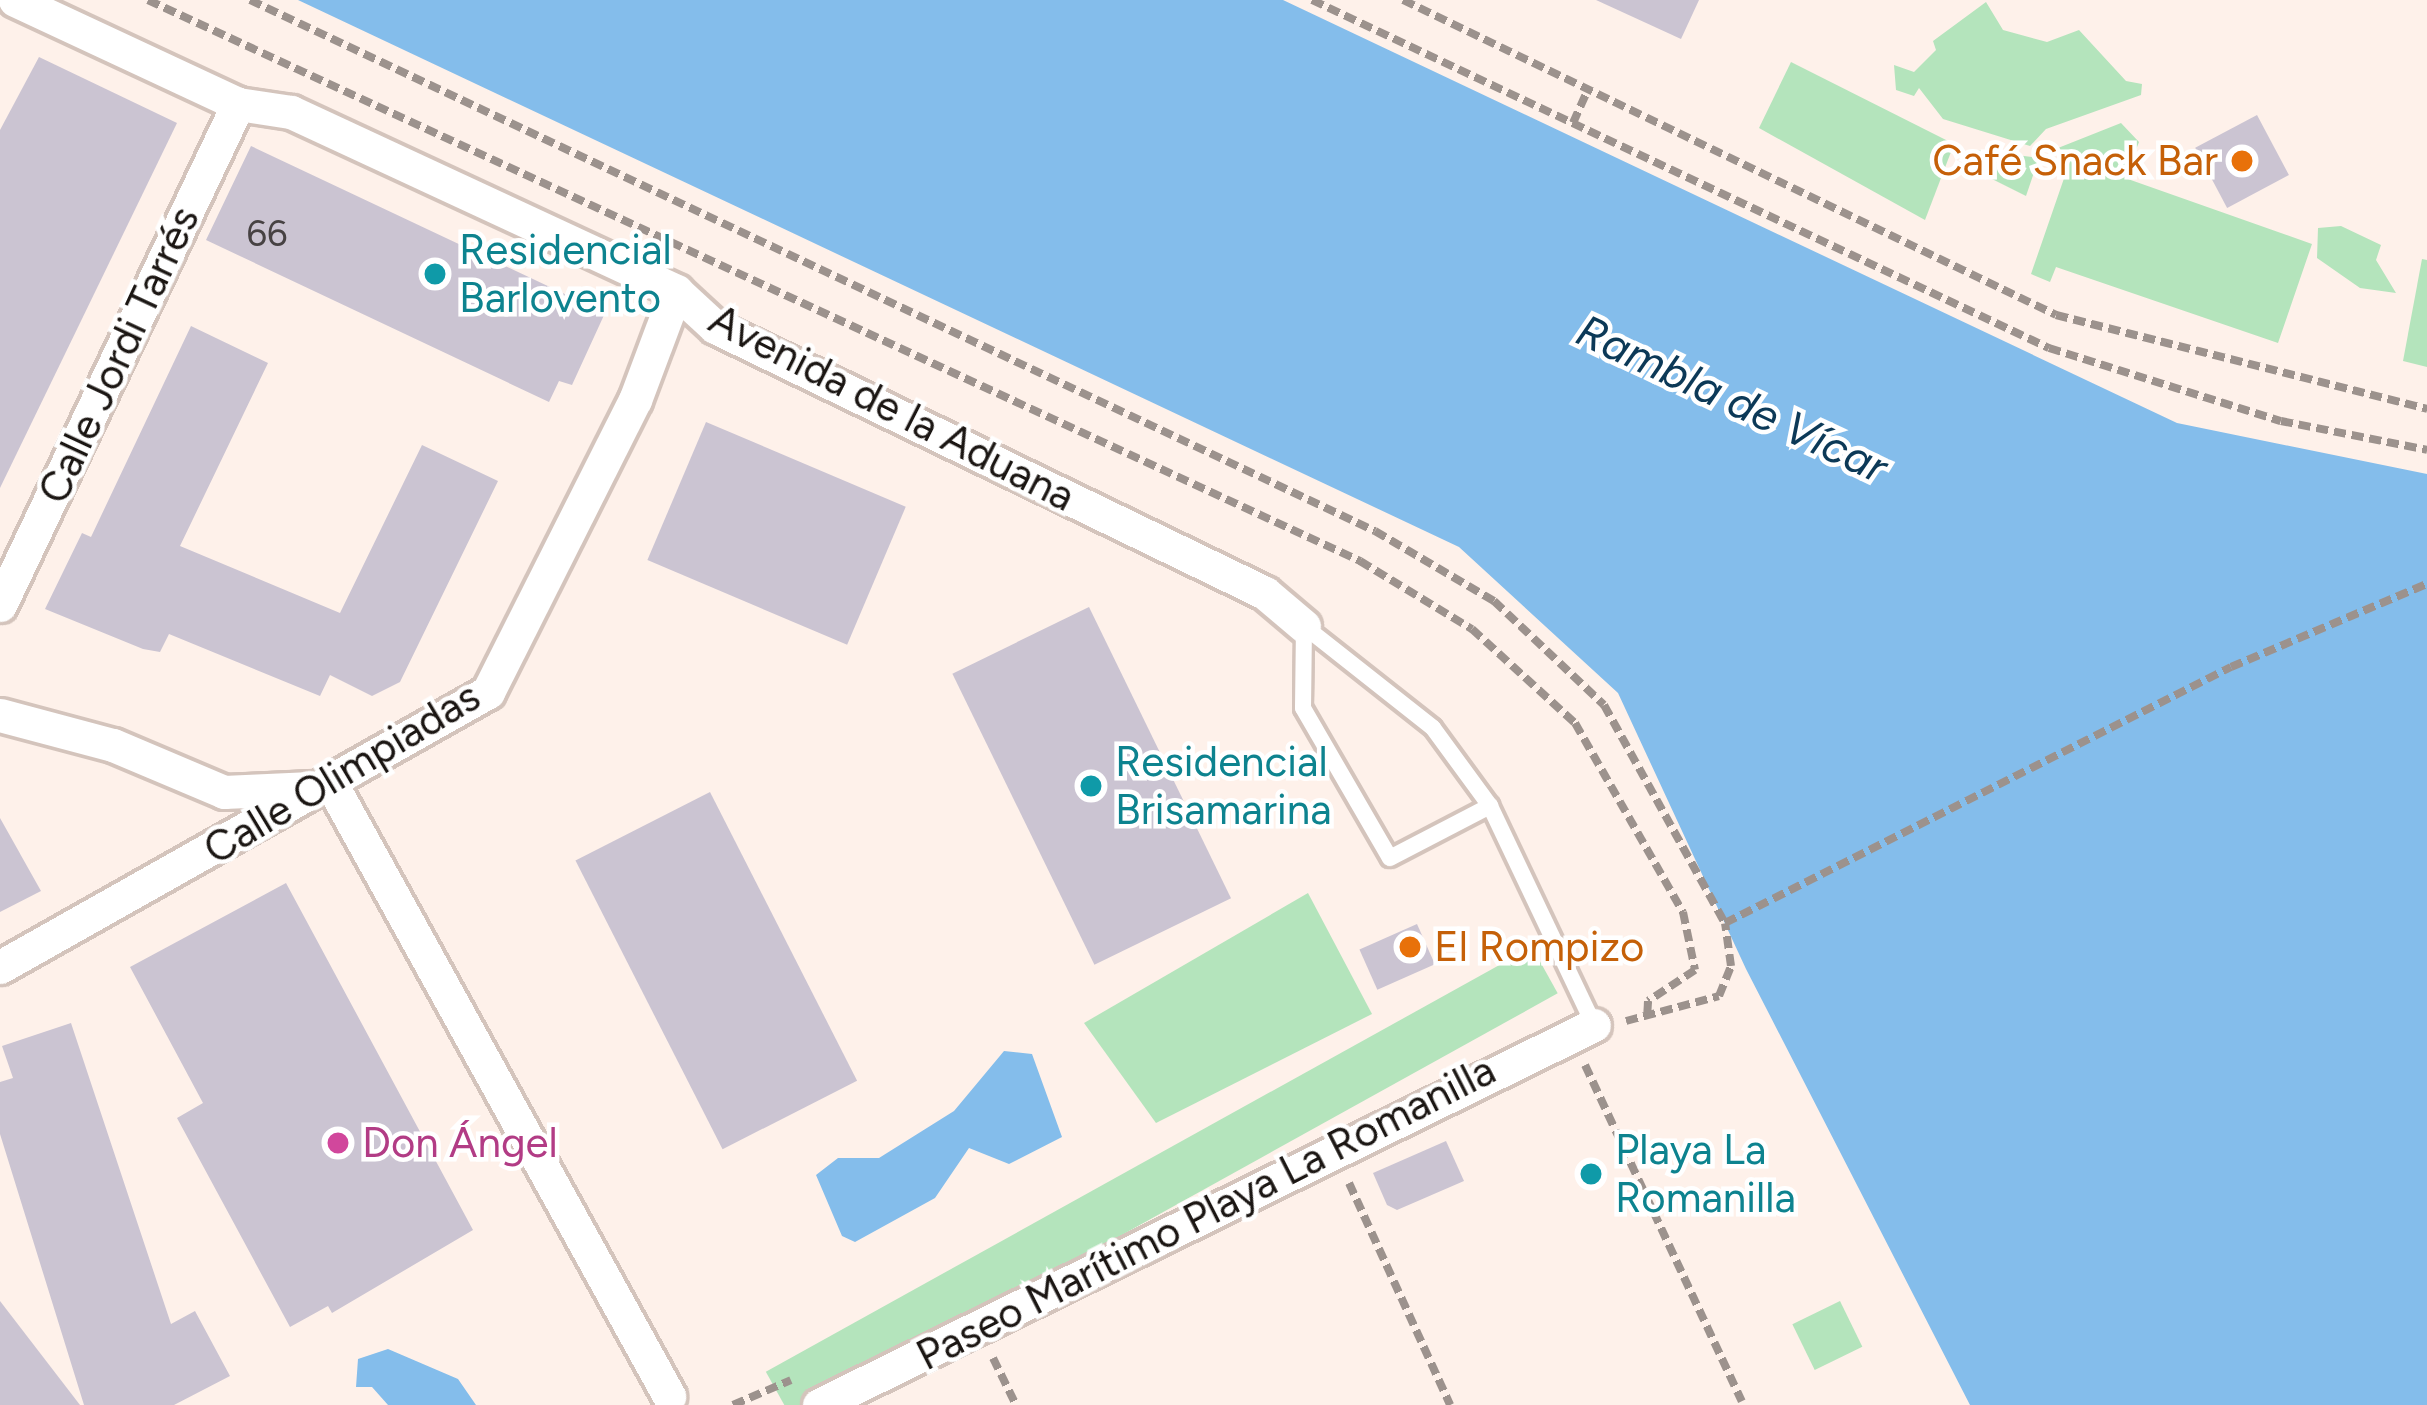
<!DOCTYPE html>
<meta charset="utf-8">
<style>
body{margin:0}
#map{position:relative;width:2427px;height:1405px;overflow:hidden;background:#fef1ea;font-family:Figtree,sans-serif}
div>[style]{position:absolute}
.green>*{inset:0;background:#b4e4bc;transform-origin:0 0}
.water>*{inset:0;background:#84bdeb}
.building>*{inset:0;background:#cbc4d2;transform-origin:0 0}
.path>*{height:8px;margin-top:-4px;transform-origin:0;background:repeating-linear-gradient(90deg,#9c928d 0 12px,transparent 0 18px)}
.roads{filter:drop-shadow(3px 0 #d4c4bc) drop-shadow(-3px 0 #d4c4bc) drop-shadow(0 3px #d4c4bc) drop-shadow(0 -3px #d4c4bc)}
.lane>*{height:16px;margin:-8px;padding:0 8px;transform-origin:8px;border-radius:8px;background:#fff}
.street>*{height:33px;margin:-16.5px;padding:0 16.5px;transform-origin:16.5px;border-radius:16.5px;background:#fff}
.dots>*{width:33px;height:33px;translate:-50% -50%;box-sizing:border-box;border:6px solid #fff;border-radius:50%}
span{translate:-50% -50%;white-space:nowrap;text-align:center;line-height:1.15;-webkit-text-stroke:9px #fff;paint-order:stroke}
.number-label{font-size:36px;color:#474243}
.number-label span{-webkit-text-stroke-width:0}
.food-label{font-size:42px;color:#c56008}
.right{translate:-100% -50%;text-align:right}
.left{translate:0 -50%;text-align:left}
.culture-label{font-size:42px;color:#0d838f}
.street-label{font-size:42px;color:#1b1613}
.hotel-label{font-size:42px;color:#b23c85}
.water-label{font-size:45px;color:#0c3957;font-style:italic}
</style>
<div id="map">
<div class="green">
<div style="clip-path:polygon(1986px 2px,2003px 30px,2047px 42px,2079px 30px,2126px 81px,2142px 84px,2141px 95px,2046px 129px,2030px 146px,1943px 119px,1919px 88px,1914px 96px,1896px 90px,1894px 65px,1914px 72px,1936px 50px,1933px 41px)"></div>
<div style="clip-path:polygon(1791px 62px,1954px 144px,1925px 220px,1759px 128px)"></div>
<div style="clip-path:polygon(2121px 123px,2139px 142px,2125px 178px,2312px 244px,2278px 343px,2056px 267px,2050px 282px,2031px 274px,2070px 161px,2058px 148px)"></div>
<div style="clip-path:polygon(1976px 150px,2039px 158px,2026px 196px,1964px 165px)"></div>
<div style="clip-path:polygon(2341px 226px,2381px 245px,2376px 260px,2396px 293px,2360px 288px,2317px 258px,2318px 228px)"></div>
<div style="clip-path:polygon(2422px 259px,2427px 260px,2427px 367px,2403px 361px)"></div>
<div style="clip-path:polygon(1308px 893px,1372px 1014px,1156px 1123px,1084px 1023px)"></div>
<div style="left:1532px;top:947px;width:53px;height:876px;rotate:61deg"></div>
<div style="left:1840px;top:1301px;width:51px;height:53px;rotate:64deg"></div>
</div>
<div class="water">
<div style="clip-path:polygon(298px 0,1283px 0,2177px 423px,2427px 474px,2427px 1405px,1970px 1405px,1746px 969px,1618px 693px,1459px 547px)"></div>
<div style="clip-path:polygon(1004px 1051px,1032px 1054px,1062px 1137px,1009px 1164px,969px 1148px,935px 1198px,855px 1242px,842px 1236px,816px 1175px,838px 1158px,879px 1158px,954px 1111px)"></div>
<div style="clip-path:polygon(388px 1349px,458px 1379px,476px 1405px,388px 1405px,372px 1387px,356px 1387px,358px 1359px)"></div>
</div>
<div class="building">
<div style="clip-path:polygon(1596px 0,1699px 0,1681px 39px)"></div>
<div style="clip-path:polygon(39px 57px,177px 123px,0 488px,0 130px)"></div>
<div style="left:2257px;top:115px;width:68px;height:70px;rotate:62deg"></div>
<div style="clip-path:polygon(251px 146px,605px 313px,572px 385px,559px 381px,549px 402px,206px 240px)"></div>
<div style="clip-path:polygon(191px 326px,268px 363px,180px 546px,340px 613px,422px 445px,498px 481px,400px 682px,372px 696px,330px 675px,320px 696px,169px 634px,160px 652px,143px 649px,45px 609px,82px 533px,91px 537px)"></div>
<div style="left:706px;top:422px;width:217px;height:150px;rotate:23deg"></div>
<div style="left:1089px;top:607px;width:324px;height:152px;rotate:64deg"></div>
<div style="left:710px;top:792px;width:324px;height:151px;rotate:63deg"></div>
<div style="clip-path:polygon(0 818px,41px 891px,0 912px)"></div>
<div style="clip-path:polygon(286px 883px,473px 1230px,332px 1313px,328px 1306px,290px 1327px,177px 1118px,203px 1103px,130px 967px)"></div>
<div style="left:1417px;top:924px;width:44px;height:63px;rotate:66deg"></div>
<div style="clip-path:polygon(71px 1023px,171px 1324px,195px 1311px,230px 1376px,174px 1405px,84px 1405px,0 1134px,0 1082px,13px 1078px,2px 1046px)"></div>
<div style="clip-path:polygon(1446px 1141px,1464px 1181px,1397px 1210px,1387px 1205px,1373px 1173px)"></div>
<div style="clip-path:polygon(0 1301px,80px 1405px,0 1405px)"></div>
</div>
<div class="path">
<div style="left:148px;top:0;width:1336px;rotate:24.84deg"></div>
<div style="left:1360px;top:561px;width:131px;rotate:31.3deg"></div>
<div style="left:1472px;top:629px;width:139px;rotate:42.4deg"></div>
<div style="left:1575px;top:723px;width:218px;rotate:60.3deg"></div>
<div style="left:1683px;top:912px;width:59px;rotate:78.3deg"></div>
<div style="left:1695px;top:970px;width:56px;rotate:146.6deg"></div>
<div style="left:1648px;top:1001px;width:17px;rotate:93deg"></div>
<div style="left:250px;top:0;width:1244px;rotate:25.27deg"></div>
<div style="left:1375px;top:531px;width:138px;rotate:30.5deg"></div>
<div style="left:1494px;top:601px;width:151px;rotate:43.4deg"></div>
<div style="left:1604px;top:705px;width:249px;rotate:61deg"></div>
<div style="left:1312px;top:0;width:815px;rotate:25.28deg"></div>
<div style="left:2049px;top:348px;width:243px;rotate:17.5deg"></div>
<div style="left:2281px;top:421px;width:149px;rotate:11.2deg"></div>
<div style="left:1403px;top:0;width:725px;rotate:25.75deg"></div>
<div style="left:2056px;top:315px;width:383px;rotate:14.2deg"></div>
<div style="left:1573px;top:123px;width:37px;rotate:-66deg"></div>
<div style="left:1626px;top:1021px;width:96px;rotate:-15deg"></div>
<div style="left:1719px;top:996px;width:32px;rotate:-68deg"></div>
<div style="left:1731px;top:966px;width:43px;rotate:-97.9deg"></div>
<div style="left:1725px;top:923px;width:567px;rotate:-26.84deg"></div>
<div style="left:2231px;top:667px;width:213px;rotate:-23deg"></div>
<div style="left:1585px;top:1065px;width:371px;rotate:65deg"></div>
<div style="left:1349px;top:1183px;width:244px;rotate:65.5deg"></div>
<div style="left:993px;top:1358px;width:52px;rotate:63.9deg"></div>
<div style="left:733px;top:1405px;width:63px;rotate:-23.3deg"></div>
</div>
<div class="roads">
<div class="lane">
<div style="left:1304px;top:626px;width:164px;rotate:38.3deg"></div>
<div style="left:1433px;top:728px;width:97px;rotate:53.8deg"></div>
<div style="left:1490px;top:806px;width:242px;rotate:64.6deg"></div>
<div style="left:1304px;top:626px;width:82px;rotate:90.7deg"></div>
<div style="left:1303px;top:708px;width:173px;rotate:59.9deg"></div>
<div style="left:1390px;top:858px;width:113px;rotate:-27.5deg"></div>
</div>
<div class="street">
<div style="left:15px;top:0;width:246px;rotate:25deg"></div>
<div style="left:238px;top:104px;width:54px;rotate:8.6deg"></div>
<div style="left:291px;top:112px;width:425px;rotate:24.9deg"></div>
<div style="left:676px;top:291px;width:53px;rotate:42.7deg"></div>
<div style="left:715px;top:327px;width:611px;rotate:25.81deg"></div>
<div style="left:1265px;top:593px;width:51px;rotate:40.2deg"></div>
<div style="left:0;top:605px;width:555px;rotate:-64.59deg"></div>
<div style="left:0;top:715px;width:117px;rotate:14.9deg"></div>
<div style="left:113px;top:745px;width:121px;rotate:22.9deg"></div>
<div style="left:224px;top:792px;width:109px;rotate:-2.6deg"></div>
<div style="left:333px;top:787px;width:696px;rotate:61.11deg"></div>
<div style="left:0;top:967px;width:560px;rotate:-29.4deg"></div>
<div style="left:488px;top:692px;width:327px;rotate:-63.3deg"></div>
<div style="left:635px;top:400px;width:116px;rotate:-69.4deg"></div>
<div style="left:819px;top:1405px;width:863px;rotate:-26.12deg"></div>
</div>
</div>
<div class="dots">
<div style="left:2242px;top:161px;background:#e8710a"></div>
<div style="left:435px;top:274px;background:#0f9aa8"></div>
<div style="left:1091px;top:786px;background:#0f9aa8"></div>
<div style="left:1410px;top:947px;background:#e8710a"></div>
<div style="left:338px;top:1143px;background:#d1479c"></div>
<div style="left:1591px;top:1174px;background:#0f9aa8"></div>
</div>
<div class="number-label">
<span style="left:267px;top:234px">66</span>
</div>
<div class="food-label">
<span class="right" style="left:2218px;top:161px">Café Snack Bar</span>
<span class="left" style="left:1434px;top:947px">El Rompizo</span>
</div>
<div class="culture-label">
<span class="left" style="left:459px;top:274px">Residencial<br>Barlovento</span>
<span class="left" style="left:1115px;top:786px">Residencial<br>Brisamarina</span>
<span class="left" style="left:1615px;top:1174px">Playa La<br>Romanilla</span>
</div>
<div class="street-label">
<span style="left:119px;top:355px;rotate:-65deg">Calle Jordi Tarrés</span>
<span style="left:892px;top:408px;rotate:27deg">Avenida de la Aduana</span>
<span style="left:342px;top:773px;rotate:-31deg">Calle Olimpiadas</span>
<span style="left:1206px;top:1213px;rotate:-27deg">Paseo Marítimo Playa La Romanilla</span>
</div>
<div class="hotel-label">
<span class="left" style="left:362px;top:1143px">Don Ángel</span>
</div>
<div class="water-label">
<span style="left:1732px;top:399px;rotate:25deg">Rambla de Vícar</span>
</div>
</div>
